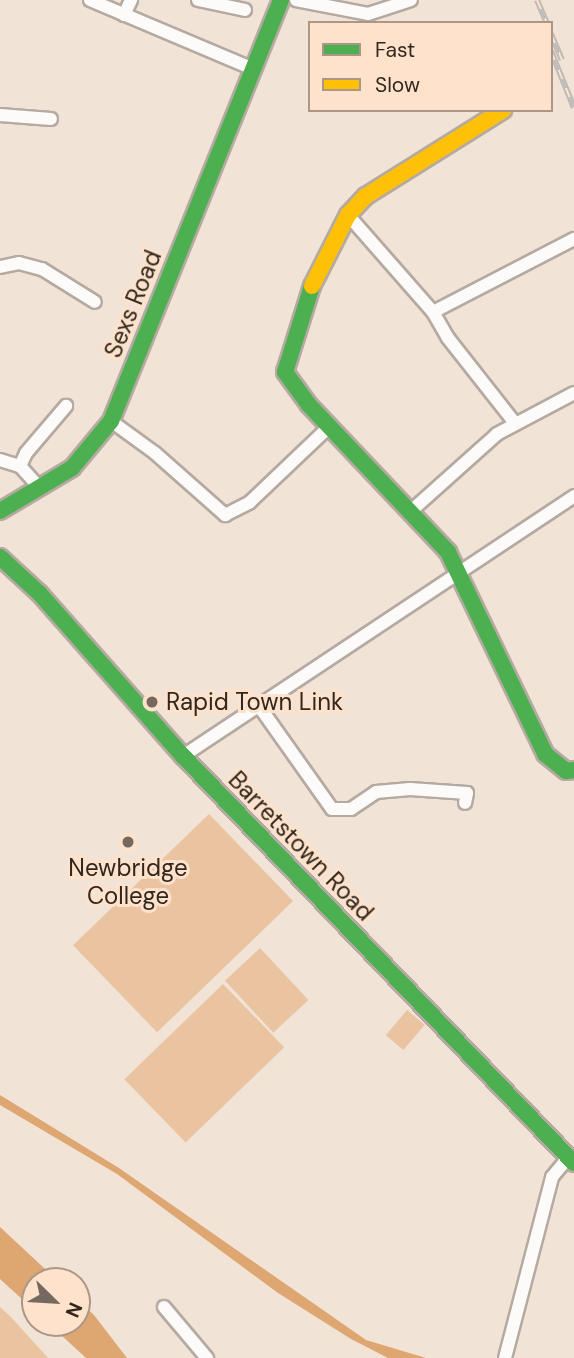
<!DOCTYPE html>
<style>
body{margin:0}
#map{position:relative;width:574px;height:1358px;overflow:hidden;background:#f2e3d7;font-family:"DM Sans",sans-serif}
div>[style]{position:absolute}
.green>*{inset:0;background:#eac3a0;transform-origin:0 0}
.water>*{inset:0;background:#dea772}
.roads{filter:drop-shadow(2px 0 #b5aaa1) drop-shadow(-2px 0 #b5aaa1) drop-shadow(0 2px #b5aaa1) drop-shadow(0 -2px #b5aaa1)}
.street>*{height:12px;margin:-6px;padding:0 6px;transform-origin:6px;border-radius:6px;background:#fdfbf9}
.fast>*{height:16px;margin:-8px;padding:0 8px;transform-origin:8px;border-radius:8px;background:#4caf50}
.slow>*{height:16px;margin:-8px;padding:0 8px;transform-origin:8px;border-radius:8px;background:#ffc107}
.rail>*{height:6px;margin-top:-3px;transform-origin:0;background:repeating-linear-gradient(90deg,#fee2cb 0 10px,#bebab8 0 20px);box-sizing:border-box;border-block:2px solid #bebab8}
.dots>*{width:19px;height:19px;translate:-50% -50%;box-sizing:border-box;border:4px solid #fee2cb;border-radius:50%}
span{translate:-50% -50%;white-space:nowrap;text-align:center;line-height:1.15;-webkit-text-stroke:6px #fee2cb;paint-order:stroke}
.street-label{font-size:24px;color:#31271e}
.poi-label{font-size:24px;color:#31271e}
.left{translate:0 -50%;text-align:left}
.legend{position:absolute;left:308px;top:21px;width:245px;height:91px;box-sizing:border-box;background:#fee2cb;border:2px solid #ac9786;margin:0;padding:9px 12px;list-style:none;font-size:21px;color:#31271e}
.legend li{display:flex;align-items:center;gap:14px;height:35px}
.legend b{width:35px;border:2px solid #ac9786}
.north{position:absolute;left:21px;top:1267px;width:70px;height:70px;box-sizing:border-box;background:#fee2cb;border:2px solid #ac9786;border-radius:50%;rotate:114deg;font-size:19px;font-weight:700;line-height:28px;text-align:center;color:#31271e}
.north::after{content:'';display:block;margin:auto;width:24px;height:32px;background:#75695f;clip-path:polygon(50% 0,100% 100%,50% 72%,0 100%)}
</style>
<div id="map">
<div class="green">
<div style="left:209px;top:814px;width:121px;height:189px;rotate:46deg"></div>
<div style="left:260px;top:948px;width:71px;height:48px;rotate:47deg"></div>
<div style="left:223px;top:984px;width:88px;height:137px;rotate:46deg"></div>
<div style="left:407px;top:1010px;width:23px;height:33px;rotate:40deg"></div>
<div style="clip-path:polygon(0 1307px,10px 1316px,48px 1358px,0 1358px)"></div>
</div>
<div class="water">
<div style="clip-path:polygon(0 1095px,119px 1168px,366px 1340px,426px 1358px,388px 1358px,351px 1339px,278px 1293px,117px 1174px,0 1105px)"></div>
<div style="clip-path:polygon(0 1227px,58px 1281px,35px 1281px,35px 1311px,0 1279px)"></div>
<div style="clip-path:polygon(77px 1299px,94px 1315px,127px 1358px,86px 1358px,48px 1323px,77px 1323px)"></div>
</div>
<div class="roads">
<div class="street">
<div style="left:90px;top:0;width:177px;rotate:22.9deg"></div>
<div style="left:198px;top:0;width:48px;rotate:12deg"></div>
<div style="left:296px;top:0;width:73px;rotate:11deg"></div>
<div style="left:368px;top:14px;width:45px;rotate:-18deg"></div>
<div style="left:124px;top:15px;width:17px;rotate:-65deg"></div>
<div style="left:0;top:115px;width:51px;rotate:4.5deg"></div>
<div style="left:348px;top:215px;width:129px;rotate:48.8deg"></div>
<div style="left:433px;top:312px;width:30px;rotate:60deg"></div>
<div style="left:448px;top:338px;width:108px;rotate:51.8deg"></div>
<div style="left:0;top:267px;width:19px;rotate:-12deg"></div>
<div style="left:19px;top:263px;width:24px;rotate:15deg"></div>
<div style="left:42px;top:269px;width:62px;rotate:31.9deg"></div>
<div style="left:433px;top:312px;width:159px;rotate:-27.4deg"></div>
<div style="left:111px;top:421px;width:54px;rotate:36deg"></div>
<div style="left:155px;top:453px;width:94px;rotate:41.5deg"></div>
<div style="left:225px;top:515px;width:28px;rotate:-27deg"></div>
<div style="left:250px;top:502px;width:109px;rotate:-43.5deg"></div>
<div style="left:0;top:460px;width:21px;rotate:17deg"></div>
<div style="left:20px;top:466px;width:30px;rotate:48deg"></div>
<div style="left:20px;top:466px;width:14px;rotate:-65deg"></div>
<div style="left:26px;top:453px;width:62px;rotate:-49.6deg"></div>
<div style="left:411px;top:511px;width:115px;rotate:-41.8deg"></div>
<div style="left:497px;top:434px;width:87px;rotate:-28deg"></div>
<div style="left:259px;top:706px;width:126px;rotate:54.7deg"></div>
<div style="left:332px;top:809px;width:19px"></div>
<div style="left:351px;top:809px;width:30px;rotate:-34deg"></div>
<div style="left:376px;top:792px;width:34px;rotate:-5deg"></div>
<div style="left:410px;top:789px;width:57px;rotate:4deg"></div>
<div style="left:467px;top:793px;width:10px;rotate:101deg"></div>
<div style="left:183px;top:756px;width:470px;rotate:-33.6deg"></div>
<div style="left:164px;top:1307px;width:67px;rotate:49.9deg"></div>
<div style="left:505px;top:1358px;width:187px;rotate:-75.4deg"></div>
<div style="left:552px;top:1177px;width:26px;rotate:-50deg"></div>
</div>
<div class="fast">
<div style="left:312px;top:286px;width:90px;rotate:107.4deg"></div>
<div style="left:285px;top:372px;width:41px;rotate:54deg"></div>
<div style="left:309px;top:405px;width:202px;rotate:46.6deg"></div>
<div style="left:448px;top:552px;width:224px;rotate:64.3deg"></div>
<div style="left:545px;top:754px;width:27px;rotate:39deg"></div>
<div style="left:566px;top:771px;width:8px;rotate:-7deg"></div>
<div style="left:0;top:511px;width:84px;rotate:-30.8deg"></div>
<div style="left:72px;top:468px;width:61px;rotate:-50.3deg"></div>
<div style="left:111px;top:421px;width:454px;rotate:-68deg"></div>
<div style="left:0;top:557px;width:54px;rotate:42.8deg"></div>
<div style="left:40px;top:594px;width:216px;rotate:48.6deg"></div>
<div style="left:183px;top:756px;width:564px;rotate:46.15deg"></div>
</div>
<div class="slow">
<div style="left:312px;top:286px;width:80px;rotate:-63.1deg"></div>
<div style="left:348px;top:215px;width:26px;rotate:-47deg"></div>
<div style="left:366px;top:196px;width:162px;rotate:-32.1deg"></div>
</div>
</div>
<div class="rail">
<div style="left:537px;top:0;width:25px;rotate:67deg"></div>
<div style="left:551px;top:34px;width:28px;rotate:67deg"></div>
<div style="left:551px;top:51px;width:61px;rotate:68deg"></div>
</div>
<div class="dots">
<div style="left:152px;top:702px;background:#75695f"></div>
<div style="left:128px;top:842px;background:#75695f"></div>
</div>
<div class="street-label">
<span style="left:133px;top:304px;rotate:-68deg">Sexs Road</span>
<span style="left:301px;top:846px;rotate:46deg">Barretstown Road</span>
</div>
<div class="poi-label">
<span class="left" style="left:166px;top:702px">Rapid Town Link</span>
<span style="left:128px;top:882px">Newbridge<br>College</span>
</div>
<ul class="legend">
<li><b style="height:9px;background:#4caf50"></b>Fast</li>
<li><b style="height:9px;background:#ffc107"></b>Slow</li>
</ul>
<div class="north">N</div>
</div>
